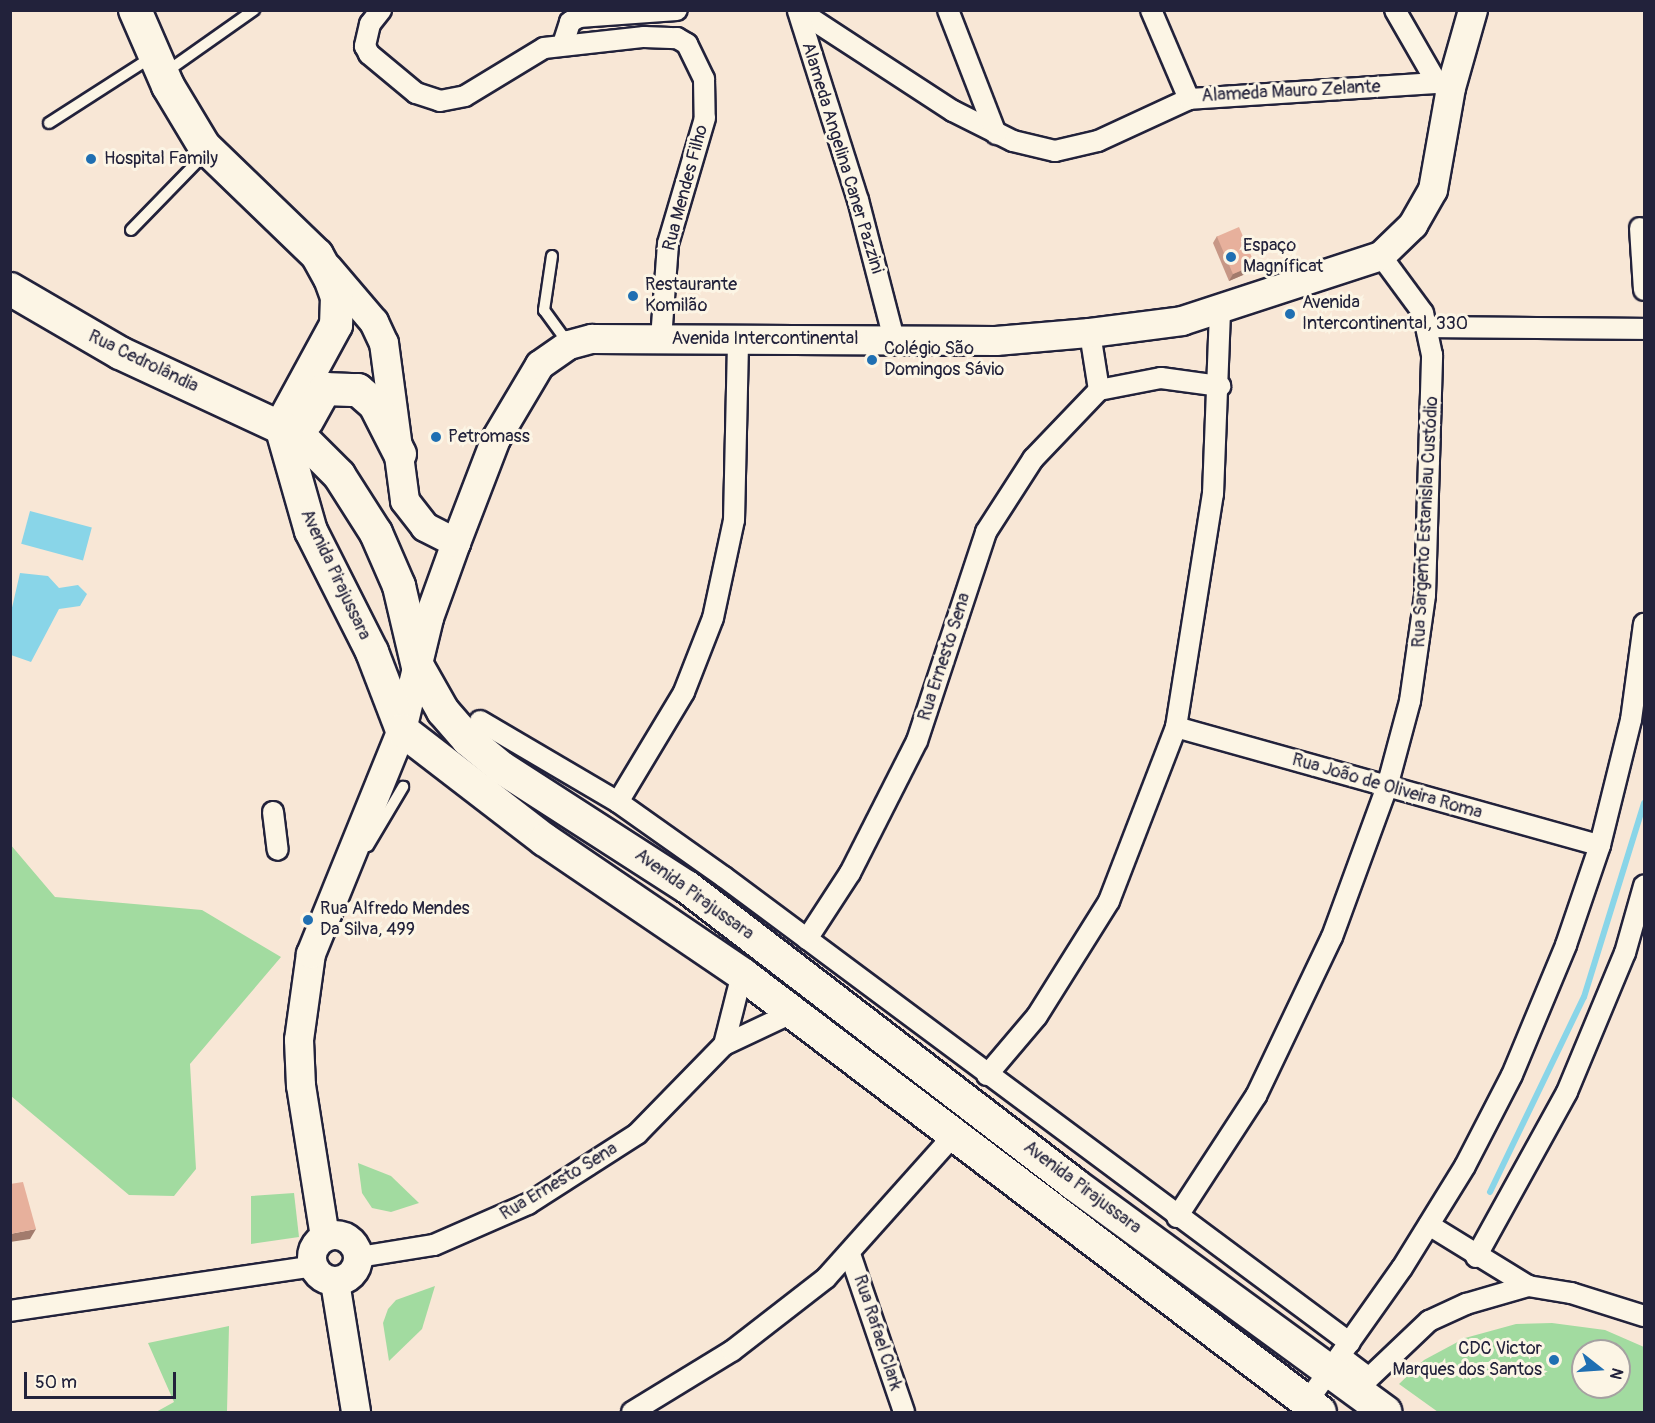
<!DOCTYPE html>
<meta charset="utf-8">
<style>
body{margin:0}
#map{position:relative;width:1655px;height:1423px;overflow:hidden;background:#f8e7d6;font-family:Pangolin,sans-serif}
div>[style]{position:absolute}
.green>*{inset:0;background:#a2dba0}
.water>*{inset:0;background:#89d5e8;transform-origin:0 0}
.stream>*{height:6px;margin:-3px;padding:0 3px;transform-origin:3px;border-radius:3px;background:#89d5e8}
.roads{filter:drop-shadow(2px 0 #22223b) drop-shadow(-2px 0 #22223b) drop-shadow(0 2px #22223b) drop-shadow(0 -2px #22223b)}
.lane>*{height:10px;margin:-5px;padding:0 5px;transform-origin:5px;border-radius:5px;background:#fcf5e5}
.street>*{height:20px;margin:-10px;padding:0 10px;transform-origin:10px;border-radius:10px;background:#fcf5e5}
.secondary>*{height:28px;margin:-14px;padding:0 14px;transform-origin:14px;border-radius:14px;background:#fcf5e5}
.secondary>.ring{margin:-14px;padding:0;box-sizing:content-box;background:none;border:28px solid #fcf5e5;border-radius:50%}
.primary>*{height:32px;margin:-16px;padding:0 16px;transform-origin:16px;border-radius:16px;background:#fcf5e5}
.wall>*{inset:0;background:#c79786}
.shaded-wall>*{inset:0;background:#a27b6d}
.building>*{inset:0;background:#e7b09c;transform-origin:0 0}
.dots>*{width:16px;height:16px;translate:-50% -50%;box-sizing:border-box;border:3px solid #fcf5e5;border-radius:50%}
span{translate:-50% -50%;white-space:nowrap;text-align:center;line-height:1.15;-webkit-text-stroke:6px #fcf5e5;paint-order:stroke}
.street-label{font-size:18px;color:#22223b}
.poi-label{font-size:18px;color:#22223b}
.left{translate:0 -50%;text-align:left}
.right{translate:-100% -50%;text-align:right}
.frame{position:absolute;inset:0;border:12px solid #22223b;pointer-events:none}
.north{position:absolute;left:1571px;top:1339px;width:60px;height:60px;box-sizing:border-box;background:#fcf5e5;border:2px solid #a5a1a1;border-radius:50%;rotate:107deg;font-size:16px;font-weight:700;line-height:24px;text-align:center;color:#22223b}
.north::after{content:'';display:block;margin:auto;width:21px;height:27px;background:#1f6fb2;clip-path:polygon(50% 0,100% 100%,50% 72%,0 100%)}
.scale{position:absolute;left:24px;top:1372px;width:152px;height:27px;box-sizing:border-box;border:3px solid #22223b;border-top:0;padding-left:8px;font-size:18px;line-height:21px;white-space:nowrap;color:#22223b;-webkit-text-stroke:4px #fcf5e5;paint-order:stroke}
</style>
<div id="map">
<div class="green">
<div style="clip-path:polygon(10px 844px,55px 897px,202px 910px,281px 957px,190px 1064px,196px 1169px,174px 1196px,129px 1195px,11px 1096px)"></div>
<div style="clip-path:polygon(358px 1163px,391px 1176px,419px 1203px,391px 1212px,372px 1208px,362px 1193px)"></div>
<div style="clip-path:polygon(294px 1193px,299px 1237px,251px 1244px,251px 1196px)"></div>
<div style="clip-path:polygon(435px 1286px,422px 1329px,389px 1361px,383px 1323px,388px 1309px,396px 1300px)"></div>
<div style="clip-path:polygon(evenodd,1552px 1323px,1605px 1330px,1644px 1347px,1644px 1412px,1438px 1412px,1399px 1384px,1424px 1360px,1465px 1338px,1516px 1324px,1552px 1323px,1583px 1351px,1619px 1351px,1619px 1387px,1583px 1387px,1583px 1351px)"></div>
<div style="clip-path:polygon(229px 1326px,227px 1412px,156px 1412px,174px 1402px,148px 1343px)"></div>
</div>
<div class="water">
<div style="left:30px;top:511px;width:64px;height:34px;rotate:15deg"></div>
<div style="clip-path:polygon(20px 573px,48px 576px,59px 588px,78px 585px,87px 594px,80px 606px,59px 609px,31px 662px,11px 655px,11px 612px)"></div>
</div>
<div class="stream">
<div style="left:1490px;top:1192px;width:216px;rotate:-64.3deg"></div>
<div style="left:1584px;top:997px;width:203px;rotate:-72.8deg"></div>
</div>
<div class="roads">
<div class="lane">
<div style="left:166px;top:72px;width:108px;rotate:-35.2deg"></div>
<div style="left:49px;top:123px;width:122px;rotate:-32.7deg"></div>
<div style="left:131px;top:230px;width:107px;rotate:-45.8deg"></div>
<div style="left:552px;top:256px;width:55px;rotate:98.4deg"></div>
<div style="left:544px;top:310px;width:41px;rotate:54deg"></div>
<div style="left:368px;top:846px;width:69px;rotate:-59.3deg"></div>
</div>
<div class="street">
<div style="left:381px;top:10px;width:18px;rotate:128deg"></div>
<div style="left:370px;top:24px;width:23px;rotate:103deg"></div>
<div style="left:365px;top:46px;width:9px;rotate:63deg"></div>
<div style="left:369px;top:54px;width:61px;rotate:39.7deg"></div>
<div style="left:416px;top:93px;width:25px;rotate:18deg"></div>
<div style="left:440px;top:101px;width:25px;rotate:-11deg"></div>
<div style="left:465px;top:96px;width:92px;rotate:-31.3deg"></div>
<div style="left:544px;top:48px;width:101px;rotate:-6.3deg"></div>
<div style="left:644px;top:37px;width:33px;rotate:2deg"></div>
<div style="left:677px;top:38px;width:12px;rotate:31deg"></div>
<div style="left:687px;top:44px;width:39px;rotate:64deg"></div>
<div style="left:704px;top:79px;width:39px;rotate:89deg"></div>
<div style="left:705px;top:118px;width:131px;rotate:106.4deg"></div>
<div style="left:668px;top:244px;width:95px;rotate:94.2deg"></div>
<div style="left:798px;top:10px;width:185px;rotate:33.1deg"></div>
<div style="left:953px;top:111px;width:67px;rotate:26.6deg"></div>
<div style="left:1013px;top:141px;width:43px;rotate:13.4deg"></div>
<div style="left:1055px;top:151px;width:44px;rotate:-13.1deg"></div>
<div style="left:1098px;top:141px;width:100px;rotate:-24.8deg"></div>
<div style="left:1189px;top:99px;width:249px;rotate:-3.7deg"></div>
<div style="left:948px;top:10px;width:133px;rotate:68.8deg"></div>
<div style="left:1151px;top:10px;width:97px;rotate:66.9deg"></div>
<div style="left:1395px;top:10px;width:84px;rotate:60.1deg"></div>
<div style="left:1437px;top:83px;width:12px;rotate:20deg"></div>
<div style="left:798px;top:11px;width:198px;rotate:72.4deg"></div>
<div style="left:858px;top:200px;width:144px;rotate:75.5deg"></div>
<div style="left:563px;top:44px;width:23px;rotate:-72deg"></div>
<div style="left:570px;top:22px;width:10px;rotate:-29deg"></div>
<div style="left:579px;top:17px;width:98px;rotate:-4.1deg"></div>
<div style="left:1640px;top:228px;width:62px;rotate:86.3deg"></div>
<div style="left:1430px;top:327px;width:214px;rotate:0.5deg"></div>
<div style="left:1099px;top:390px;width:63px;rotate:-11deg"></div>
<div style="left:1161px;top:378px;width:60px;rotate:7.7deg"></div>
<div style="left:480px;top:721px;width:160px;rotate:30.4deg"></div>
<div style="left:618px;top:802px;width:130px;rotate:35.3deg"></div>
<div style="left:724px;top:877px;width:780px;rotate:36.66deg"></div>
<div style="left:1176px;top:727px;width:440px;rotate:15.6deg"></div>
<div style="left:618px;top:802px;width:128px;rotate:-59deg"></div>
<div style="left:684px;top:692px;width:79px;rotate:-68.6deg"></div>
<div style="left:713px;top:618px;width:100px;rotate:-77.9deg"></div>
<div style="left:734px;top:520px;width:181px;rotate:-88.7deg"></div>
<div style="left:273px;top:812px;width:38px;rotate:83deg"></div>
<div style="left:807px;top:939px;width:79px;rotate:-56.9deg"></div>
<div style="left:850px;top:873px;width:148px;rotate:-63.1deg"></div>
<div style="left:917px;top:741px;width:220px;rotate:-71.7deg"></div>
<div style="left:986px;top:532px;width:87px;rotate:-57.2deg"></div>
<div style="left:1033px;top:459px;width:95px;rotate:-46.3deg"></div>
<div style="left:1099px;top:390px;width:58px;rotate:-99deg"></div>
<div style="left:724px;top:1045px;width:73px;rotate:-75.8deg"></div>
<div style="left:987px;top:1075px;width:77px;rotate:-49.7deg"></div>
<div style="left:1037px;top:1016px;width:136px;rotate:-57.9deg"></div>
<div style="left:1109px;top:901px;width:186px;rotate:-68.9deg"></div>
<div style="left:1176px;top:727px;width:236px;rotate:-81deg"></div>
<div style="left:1213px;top:494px;width:183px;rotate:-87.8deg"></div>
<div style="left:1177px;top:1217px;width:145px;rotate:-56.9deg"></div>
<div style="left:1256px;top:1096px;width:176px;rotate:-64.5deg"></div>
<div style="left:1332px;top:937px;width:160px;rotate:-69.9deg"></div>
<div style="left:1387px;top:787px;width:89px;rotate:-75deg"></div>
<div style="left:1410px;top:701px;width:107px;rotate:-81.9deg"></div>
<div style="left:1425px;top:595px;width:240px;rotate:-88.3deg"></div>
<div style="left:1432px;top:355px;width:43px;rotate:-102.1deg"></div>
<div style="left:1423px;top:313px;width:71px;rotate:-126.4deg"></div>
<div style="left:1429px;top:1225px;width:116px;rotate:31.6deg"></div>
<div style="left:1528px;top:1286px;width:44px;rotate:9.2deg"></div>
<div style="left:1571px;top:1293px;width:77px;rotate:17.5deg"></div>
<div style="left:850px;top:1254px;width:167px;rotate:71.1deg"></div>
<div style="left:359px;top:1257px;width:76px;rotate:-9.1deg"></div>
<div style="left:434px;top:1245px;width:103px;rotate:-23.6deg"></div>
<div style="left:528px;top:1204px;width:130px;rotate:-32.7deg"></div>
<div style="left:637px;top:1134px;width:124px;rotate:-45.7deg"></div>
<div style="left:724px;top:1045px;width:75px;rotate:-25.2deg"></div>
<div style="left:1476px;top:1257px;width:188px;rotate:-61.1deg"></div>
<div style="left:1567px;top:1092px;width:151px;rotate:-67.4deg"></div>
<div style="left:1625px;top:953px;width:70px;rotate:-74.2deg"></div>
<div style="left:10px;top:1311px;width:306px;rotate:-8.4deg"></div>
<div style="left:1340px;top:1356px;width:36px;rotate:37deg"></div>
<div style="left:1369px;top:1378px;width:83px;rotate:-43.5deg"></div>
<div style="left:1429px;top:1321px;width:41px;rotate:-24.7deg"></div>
<div style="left:1466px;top:1304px;width:65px;rotate:-16.2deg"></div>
<div style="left:1307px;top:1402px;width:164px;rotate:-54.7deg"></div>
<div style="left:1402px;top:1268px;width:120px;rotate:-58.3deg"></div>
<div style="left:1465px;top:1166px;width:102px;rotate:-62.7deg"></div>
<div style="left:1512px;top:1075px;width:141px;rotate:-67.4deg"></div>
<div style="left:1566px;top:945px;width:106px;rotate:-71.2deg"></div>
<div style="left:1600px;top:845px;width:129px;rotate:-76.1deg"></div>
<div style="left:1631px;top:720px;width:97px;rotate:-82.3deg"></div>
<div style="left:632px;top:1412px;width:117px;rotate:-31.4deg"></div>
<div style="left:732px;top:1351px;width:119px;rotate:-37.8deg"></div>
<div style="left:826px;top:1278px;width:192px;rotate:-48.2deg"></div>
</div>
<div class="secondary">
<div style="left:328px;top:268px;width:71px;rotate:49.6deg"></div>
<div style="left:374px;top:322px;width:23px;rotate:65deg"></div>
<div style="left:384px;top:343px;width:159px;rotate:82.4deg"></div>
<div style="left:405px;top:501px;width:33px;rotate:52deg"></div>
<div style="left:425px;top:527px;width:35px;rotate:27deg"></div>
<div class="ring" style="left:312px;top:1235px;width:18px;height:18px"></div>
<div style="left:325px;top:1237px;width:153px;rotate:-99deg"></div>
<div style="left:301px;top:1086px;width:46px;rotate:-92.5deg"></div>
<div style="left:299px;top:1040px;width:87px;rotate:-82.1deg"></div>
<div style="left:311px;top:954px;width:242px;rotate:-67.9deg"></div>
<div style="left:402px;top:730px;width:115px;rotate:-76.4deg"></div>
<div style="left:429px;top:618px;width:80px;rotate:-70.2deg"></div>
<div style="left:456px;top:543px;width:111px;rotate:-69deg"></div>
<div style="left:496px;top:439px;width:86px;rotate:-59.3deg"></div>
<div style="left:540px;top:365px;width:35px;rotate:-35deg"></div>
<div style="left:569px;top:345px;width:24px;rotate:-15deg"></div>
<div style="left:592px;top:339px;width:404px;rotate:0.3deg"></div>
<div style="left:996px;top:341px;width:94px;rotate:-4.9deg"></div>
<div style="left:1090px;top:333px;width:93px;rotate:-7.4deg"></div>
<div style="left:1182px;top:321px;width:209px;rotate:-18.1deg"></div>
<div style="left:1381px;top:256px;width:45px;rotate:-44.1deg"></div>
<div style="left:1413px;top:225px;width:40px;rotate:-60.3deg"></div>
<div style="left:1433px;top:190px;width:104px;rotate:-80deg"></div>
<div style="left:1451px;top:88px;width:81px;rotate:-74.2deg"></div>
<div style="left:335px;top:1282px;width:132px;rotate:80.8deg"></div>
</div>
<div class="primary">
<div style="left:135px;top:10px;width:83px;rotate:66.5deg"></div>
<div style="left:168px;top:86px;width:70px;rotate:59deg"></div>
<div style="left:204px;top:146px;width:157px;rotate:44deg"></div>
<div style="left:317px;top:255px;width:26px;rotate:61deg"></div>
<div style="left:330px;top:278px;width:20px;rotate:70deg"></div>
<div style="left:337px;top:297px;width:28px;rotate:92deg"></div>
<div style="left:336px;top:325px;width:115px;rotate:118.6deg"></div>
<div style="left:10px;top:289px;width:127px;rotate:30.2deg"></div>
<div style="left:120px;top:353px;width:200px;rotate:24.9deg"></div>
<div style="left:301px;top:437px;width:54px;rotate:45deg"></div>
<div style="left:339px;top:475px;width:69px;rotate:57.5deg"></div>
<div style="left:376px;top:533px;width:58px;rotate:66.5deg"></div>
<div style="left:399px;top:586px;width:83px;rotate:76.8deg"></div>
<div style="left:418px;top:667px;width:51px;rotate:60.4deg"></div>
<div style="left:443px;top:711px;width:38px;rotate:49deg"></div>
<div style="left:468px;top:740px;width:44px;rotate:39.5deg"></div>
<div style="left:502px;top:768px;width:220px;rotate:32.8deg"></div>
<div style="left:687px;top:887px;width:488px;rotate:37.5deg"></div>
<div style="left:1074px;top:1184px;width:386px;rotate:36.2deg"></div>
<div style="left:307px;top:421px;width:37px;rotate:-61deg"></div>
<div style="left:325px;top:389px;width:33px;rotate:2deg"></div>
<div style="left:358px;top:390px;width:23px;rotate:41deg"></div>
<div style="left:375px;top:405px;width:55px;rotate:63deg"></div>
<div style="left:281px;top:426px;width:109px;rotate:74.1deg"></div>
<div style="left:311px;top:531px;width:136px;rotate:63.2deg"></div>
<div style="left:372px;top:652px;width:84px;rotate:69deg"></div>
<div style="left:402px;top:730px;width:180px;rotate:37.6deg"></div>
<div style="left:545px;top:840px;width:238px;rotate:34.2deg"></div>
<div style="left:742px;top:974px;width:725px;rotate:37.15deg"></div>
</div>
</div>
<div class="wall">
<div style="clip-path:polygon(1217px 236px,1255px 265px,1250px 272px,1229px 281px,1213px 243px)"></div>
</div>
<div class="shaded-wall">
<div style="clip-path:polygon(1255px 265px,1250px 272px,1229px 281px,1233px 274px)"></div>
<div style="clip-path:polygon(36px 1229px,30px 1239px,10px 1242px,10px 1234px)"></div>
</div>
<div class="building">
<div style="left:1239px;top:227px;width:41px;height:24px;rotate:67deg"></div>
<div style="clip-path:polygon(23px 1182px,36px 1229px,10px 1234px,10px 1184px)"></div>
</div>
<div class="dots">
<div style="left:91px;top:159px;background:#1f6fb2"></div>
<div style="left:1231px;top:257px;background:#1f6fb2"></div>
<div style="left:633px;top:296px;background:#1f6fb2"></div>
<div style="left:1290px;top:314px;background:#1f6fb2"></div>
<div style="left:872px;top:360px;background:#1f6fb2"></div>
<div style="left:436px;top:437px;background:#1f6fb2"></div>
<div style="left:308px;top:920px;background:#1f6fb2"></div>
<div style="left:1554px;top:1360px;background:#1f6fb2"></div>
</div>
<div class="street-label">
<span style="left:1291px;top:92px;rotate:-3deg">Alameda Mauro Zelante</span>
<span style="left:842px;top:158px;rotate:73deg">Alameda Angelina Caner Pazzini</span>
<span style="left:686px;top:188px;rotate:-75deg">Rua Mendes Filho</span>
<span style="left:765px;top:339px">Avenida Intercontinental</span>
<span style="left:143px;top:362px;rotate:26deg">Rua Cedrolândia</span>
<span style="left:1426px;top:522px;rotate:-87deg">Rua Sargento Estanislau Custódio</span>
<span style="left:335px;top:575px;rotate:65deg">Avenida Pirajussara</span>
<span style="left:945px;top:657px;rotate:-72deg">Rua Ernesto Sena</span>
<span style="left:1387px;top:787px;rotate:16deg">Rua João de Oliveira Roma</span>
<span style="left:694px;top:895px;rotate:36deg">Avenida Pirajussara</span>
<span style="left:559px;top:1182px;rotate:-31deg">Rua Ernesto Sena</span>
<span style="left:1082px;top:1188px;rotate:37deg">Avenida Pirajussara</span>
<span style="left:877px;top:1333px;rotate:72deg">Rua Rafael Clark</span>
</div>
<div class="poi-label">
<span class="left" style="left:104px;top:159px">Hospital Family</span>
<span class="left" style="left:1243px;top:257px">Espaço<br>Magníficat</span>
<span class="left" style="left:645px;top:296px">Restaurante<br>Komilão</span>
<span class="left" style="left:1302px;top:314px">Avenida<br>Intercontinental, 330</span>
<span class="left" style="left:884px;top:360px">Colégio São<br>Domingos Sávio</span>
<span class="left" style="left:448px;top:437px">Petromass</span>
<span class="left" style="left:320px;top:920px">Rua Alfredo Mendes<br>Da Silva, 499</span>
<span class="right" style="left:1542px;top:1360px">CDC Victor<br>Marques dos Santos</span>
</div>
<div class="frame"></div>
<div class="north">N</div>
<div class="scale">50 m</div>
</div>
